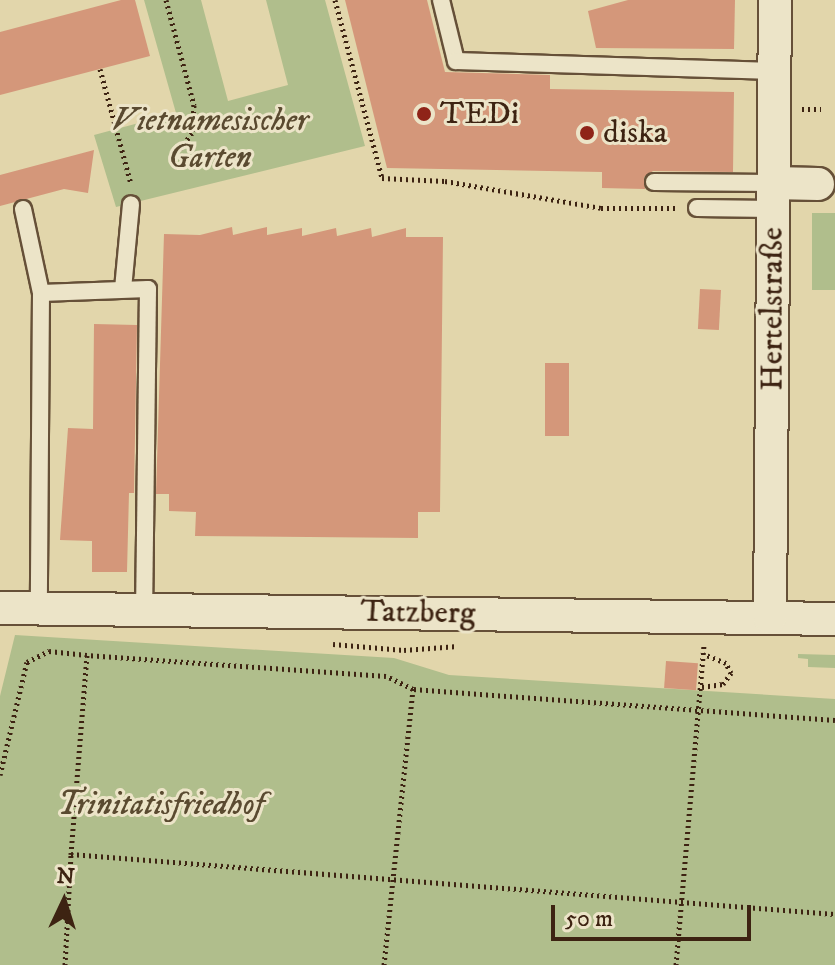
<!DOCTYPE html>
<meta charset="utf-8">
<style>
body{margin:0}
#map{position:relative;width:835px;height:965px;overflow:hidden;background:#e2d6ab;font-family:"IM FELL DW Pica",serif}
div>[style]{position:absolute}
.green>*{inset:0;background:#b0be8c;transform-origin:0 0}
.building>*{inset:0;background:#d4977a;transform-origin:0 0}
.path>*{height:5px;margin-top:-2.5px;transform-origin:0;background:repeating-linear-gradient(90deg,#3d2312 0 2px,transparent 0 6px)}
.roads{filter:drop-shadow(2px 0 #665038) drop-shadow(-2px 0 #665038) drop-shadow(0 2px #665038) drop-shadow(0 -2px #665038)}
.service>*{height:16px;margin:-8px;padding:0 8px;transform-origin:8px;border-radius:8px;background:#ece4c8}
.minor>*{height:32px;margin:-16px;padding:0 16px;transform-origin:16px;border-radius:16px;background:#ece4c8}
.dots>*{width:22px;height:22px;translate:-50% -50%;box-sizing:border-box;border:4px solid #ece4c8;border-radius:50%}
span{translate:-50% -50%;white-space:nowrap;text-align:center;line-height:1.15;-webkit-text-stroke:6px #ece4c8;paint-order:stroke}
.poi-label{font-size:32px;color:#3d2312}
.left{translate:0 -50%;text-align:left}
.park-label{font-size:32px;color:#5a4a30;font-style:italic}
.street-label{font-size:32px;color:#3d2312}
.north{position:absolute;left:24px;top:861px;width:80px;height:80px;-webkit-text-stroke:6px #ece4c8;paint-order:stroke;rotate:4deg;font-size:22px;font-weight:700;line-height:32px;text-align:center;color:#3d2312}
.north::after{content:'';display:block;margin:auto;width:28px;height:36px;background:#3d2312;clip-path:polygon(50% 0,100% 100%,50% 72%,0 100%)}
.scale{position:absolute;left:551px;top:905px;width:200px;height:36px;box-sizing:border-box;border:4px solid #3d2312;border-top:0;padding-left:10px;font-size:24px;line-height:28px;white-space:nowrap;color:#3d2312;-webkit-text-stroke:6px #ece4c8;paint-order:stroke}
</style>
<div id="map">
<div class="green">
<div style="clip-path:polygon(144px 0,201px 0,228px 101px,288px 85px,266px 0,325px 0,365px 146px,116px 207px,94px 135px,176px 113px)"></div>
<div style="left:812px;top:213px;width:23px;height:77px"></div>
<div style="clip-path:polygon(15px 635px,394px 658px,449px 675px,835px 699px,835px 965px,0 965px,0 696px)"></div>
<div style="clip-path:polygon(798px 654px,835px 655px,835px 668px,808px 667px,808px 659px,798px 658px)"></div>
</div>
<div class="building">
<div style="clip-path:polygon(121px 0,135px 0,150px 56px,0 95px,0 32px)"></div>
<div style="clip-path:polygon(345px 0,427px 0,445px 72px,550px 75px,550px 89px,734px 92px,733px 172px,653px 171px,644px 177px,645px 189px,602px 188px,602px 172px,387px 168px)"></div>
<div style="clip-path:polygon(628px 0,735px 0,734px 49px,596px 48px,588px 11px)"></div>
<div style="clip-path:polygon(94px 150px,88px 193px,64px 189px,0 206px,0 175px)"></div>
<div style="clip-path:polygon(232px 227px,233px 235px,267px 227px,267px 235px,302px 228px,302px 236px,336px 228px,337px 236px,371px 228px,372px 237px,406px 228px,406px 237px,443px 237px,440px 512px,418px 512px,418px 538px,195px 536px,196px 512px,169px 511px,169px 494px,156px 494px,164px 234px,200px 235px)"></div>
<div style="left:700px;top:289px;width:21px;height:40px;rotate:3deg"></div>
<div style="clip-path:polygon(94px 324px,137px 325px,134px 493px,129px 493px,127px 572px,92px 572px,92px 541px,60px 540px,68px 428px,93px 429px)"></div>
<div style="left:545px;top:363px;width:24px;height:73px"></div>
<div style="left:666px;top:661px;width:32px;height:27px;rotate:4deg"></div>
</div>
<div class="path">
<div style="left:166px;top:0;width:109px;rotate:75.1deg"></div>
<div style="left:194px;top:105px;width:28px;rotate:94deg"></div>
<div style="left:192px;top:133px;width:26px;rotate:127deg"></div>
<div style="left:335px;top:0;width:184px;rotate:75.2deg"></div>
<div style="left:382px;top:178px;width:63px;rotate:2.7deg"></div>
<div style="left:445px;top:181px;width:158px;rotate:9.8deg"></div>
<div style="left:601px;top:208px;width:77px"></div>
<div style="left:100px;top:69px;width:119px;rotate:74.9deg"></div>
<div style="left:802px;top:109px;width:19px"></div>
<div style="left:333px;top:644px;width:71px;rotate:4.8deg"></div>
<div style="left:404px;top:650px;width:54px;rotate:-4.2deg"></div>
<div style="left:702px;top:687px;width:21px;rotate:-8deg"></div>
<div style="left:723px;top:684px;width:14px;rotate:-54deg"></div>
<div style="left:731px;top:673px;width:11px;rotate:-117deg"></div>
<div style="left:726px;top:663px;width:24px;rotate:-158deg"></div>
<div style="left:835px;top:720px;width:423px;rotate:-175.8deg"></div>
<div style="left:413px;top:689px;width:30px;rotate:-154deg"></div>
<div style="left:386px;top:676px;width:300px;rotate:-176deg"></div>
<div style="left:87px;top:655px;width:200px;rotate:94.6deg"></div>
<div style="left:71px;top:854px;width:766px;rotate:4.49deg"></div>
<div style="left:0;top:775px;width:116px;rotate:-76.6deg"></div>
<div style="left:27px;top:662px;width:25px;rotate:-27deg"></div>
<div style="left:49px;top:651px;width:38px;rotate:6deg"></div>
<div style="left:65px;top:965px;width:111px;rotate:-86.9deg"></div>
<div style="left:384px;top:965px;width:278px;rotate:-84deg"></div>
<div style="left:676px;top:965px;width:320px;rotate:-85deg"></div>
</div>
<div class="roads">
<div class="service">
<div style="left:441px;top:0;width:63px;rotate:76.2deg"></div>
<div style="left:456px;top:61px;width:318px;rotate:1.8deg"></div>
<div style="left:654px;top:182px;width:119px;rotate:0.5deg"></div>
<div style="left:697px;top:208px;width:76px;rotate:0.8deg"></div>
<div style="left:23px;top:209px;width:86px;rotate:77.9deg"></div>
<div style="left:41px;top:293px;width:316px;rotate:90.4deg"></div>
<div style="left:123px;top:289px;width:85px;rotate:-84.6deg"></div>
<div style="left:41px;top:293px;width:107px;rotate:-2.1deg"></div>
<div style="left:148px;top:289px;width:321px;rotate:90.7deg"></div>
</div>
<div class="minor">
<div style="left:773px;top:183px;width:45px;rotate:1.3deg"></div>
<div style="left:0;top:608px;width:835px;rotate:0.75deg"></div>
<div style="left:770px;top:618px;width:618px;rotate:-89.54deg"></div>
</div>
</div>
<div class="dots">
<div style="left:424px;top:114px;background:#8f2418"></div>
<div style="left:587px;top:133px;background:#8f2418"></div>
</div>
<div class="poi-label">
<span class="left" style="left:440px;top:114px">TEDi</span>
<span class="left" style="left:603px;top:133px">diska</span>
</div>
<div class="park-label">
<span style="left:210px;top:140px">Vietnamesischer<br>Garten</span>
<span style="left:161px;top:805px">Trinitatisfriedhof</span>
</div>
<div class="street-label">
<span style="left:773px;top:309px;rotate:-90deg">Hertelstraße</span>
<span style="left:418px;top:613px;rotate:1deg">Tatzberg</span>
</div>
<div class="north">N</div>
<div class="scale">50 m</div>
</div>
